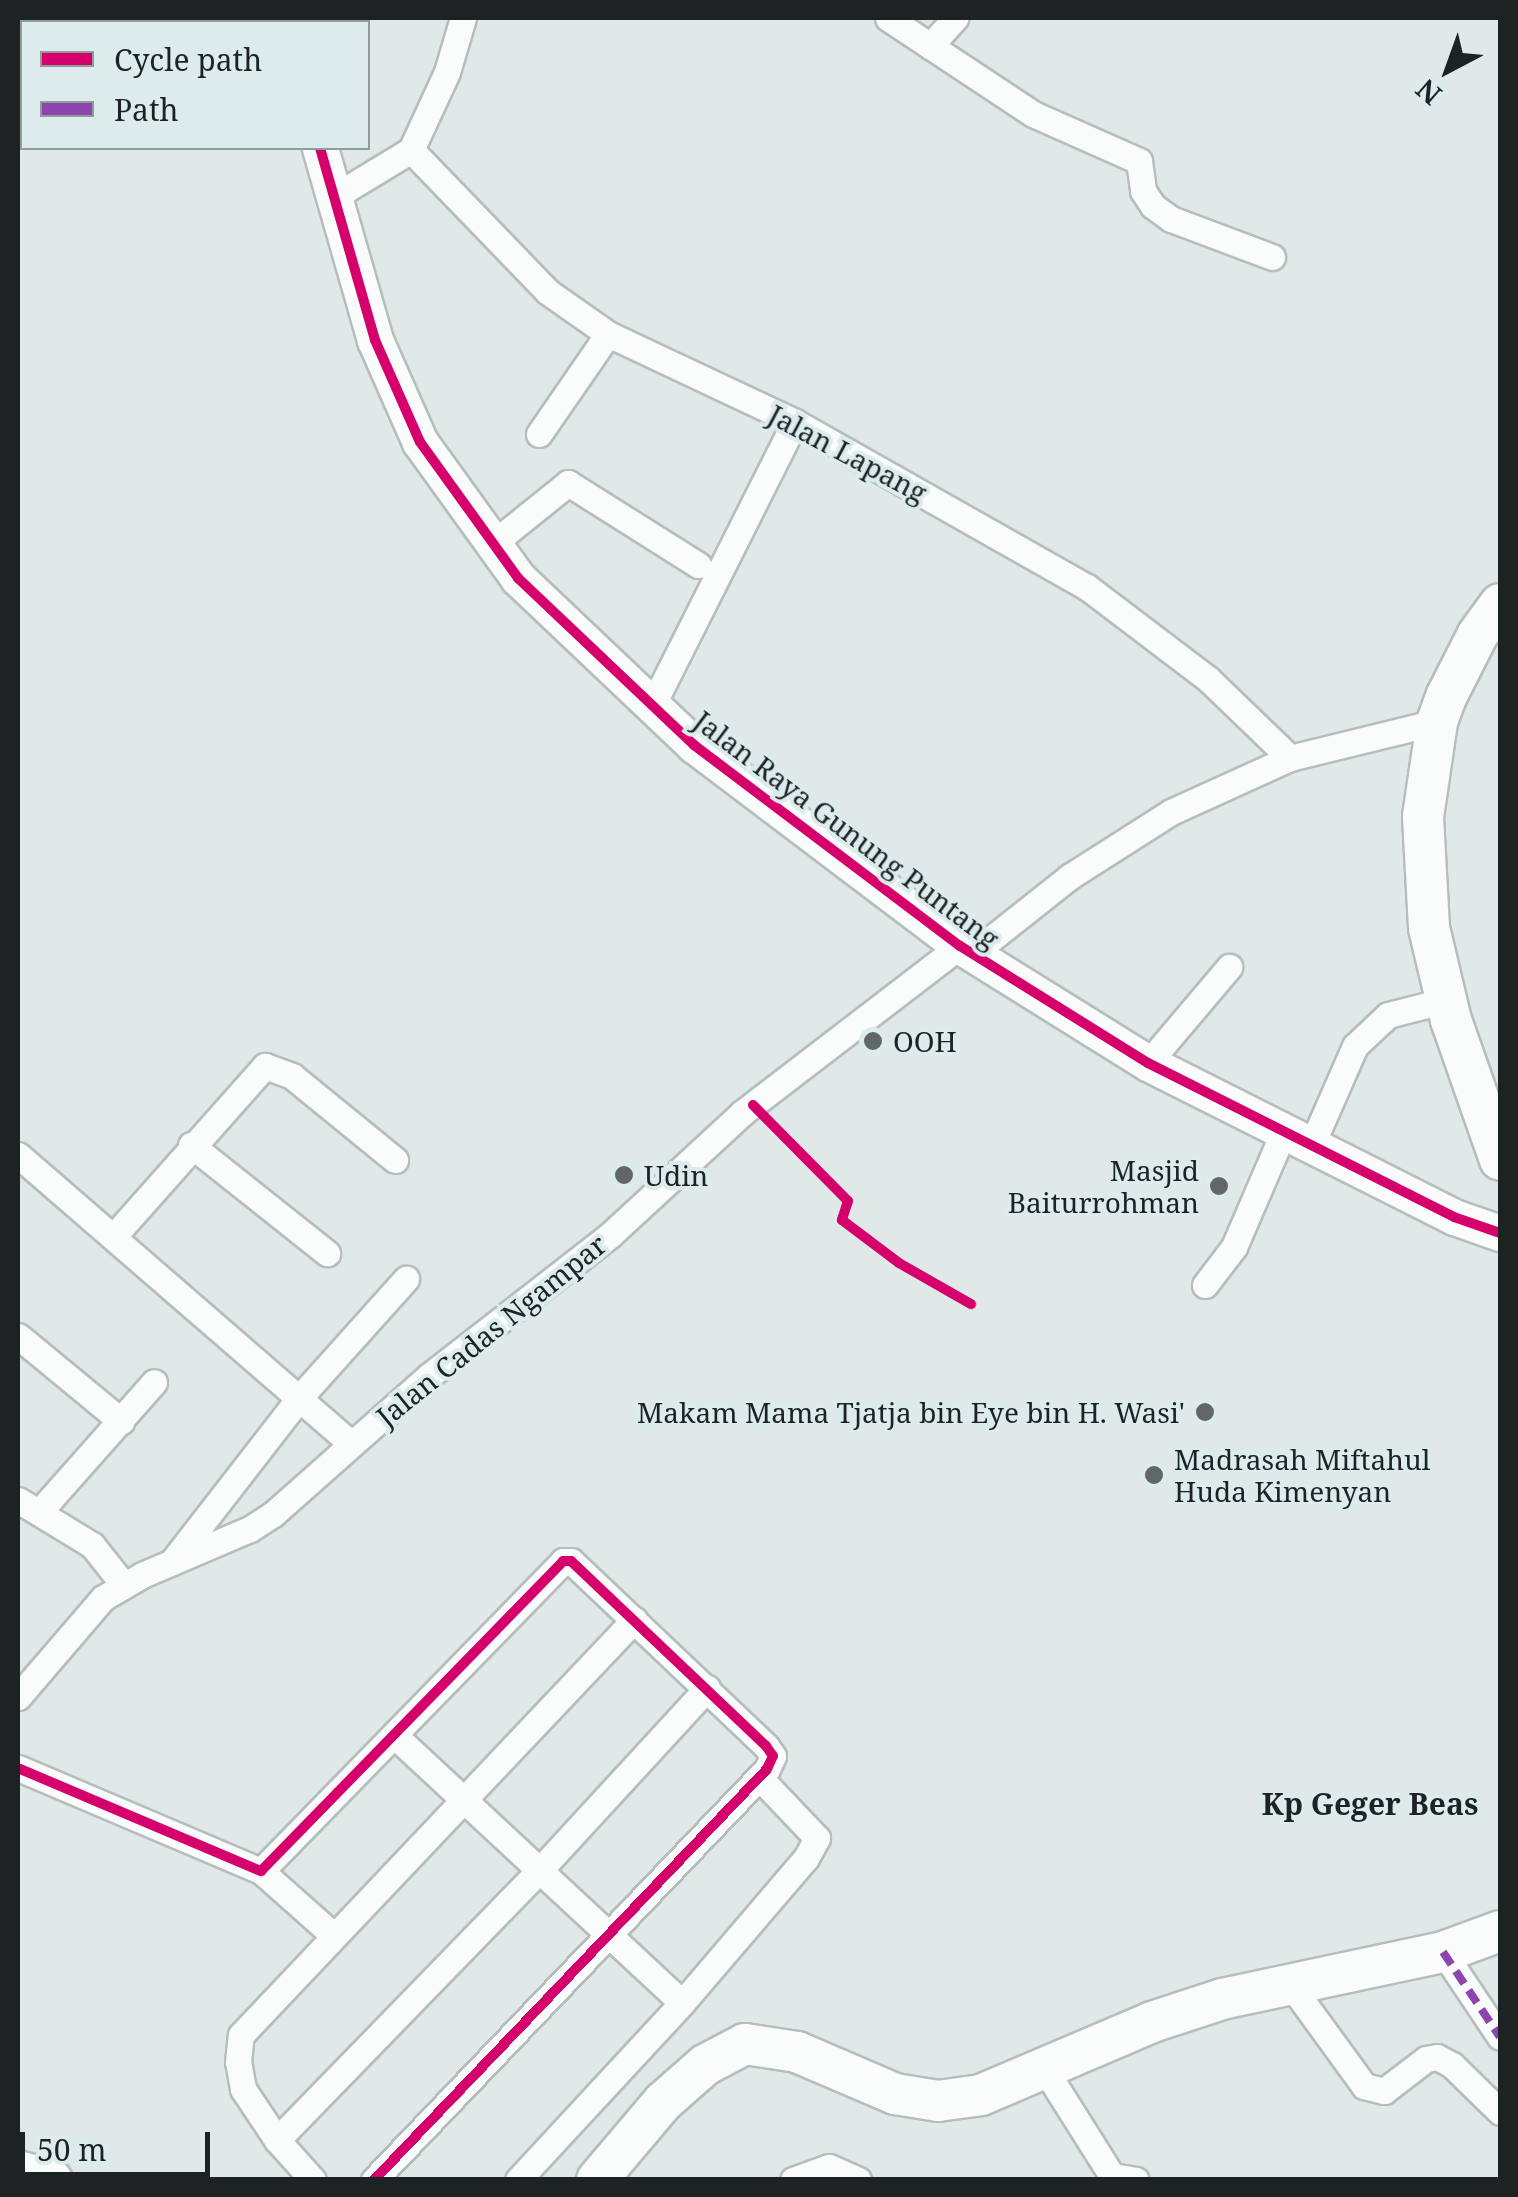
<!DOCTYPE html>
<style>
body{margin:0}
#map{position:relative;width:1518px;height:2197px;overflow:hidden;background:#e0e8e8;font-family:"Noto Serif",serif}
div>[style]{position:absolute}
.roads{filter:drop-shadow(2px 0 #b7bdbd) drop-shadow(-2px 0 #b7bdbd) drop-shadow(0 2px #b7bdbd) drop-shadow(0 -2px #b7bdbd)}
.street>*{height:25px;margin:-12.5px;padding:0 12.5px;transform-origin:12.5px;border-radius:12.5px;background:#fafcfc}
.secondary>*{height:35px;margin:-17.5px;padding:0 17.5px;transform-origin:17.5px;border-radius:17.5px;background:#fafcfc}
.primary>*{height:40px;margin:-20px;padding:0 20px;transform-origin:20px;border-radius:20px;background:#fafcfc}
.quiet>*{height:8px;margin-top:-4px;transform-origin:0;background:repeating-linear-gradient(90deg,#8e44ad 0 15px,transparent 0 23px)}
.cycleway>*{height:10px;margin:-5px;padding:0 5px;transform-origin:5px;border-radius:5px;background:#d6006c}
.dots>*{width:28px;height:28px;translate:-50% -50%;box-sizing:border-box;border:5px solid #dcebeb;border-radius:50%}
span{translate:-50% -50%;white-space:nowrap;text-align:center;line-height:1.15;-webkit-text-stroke:8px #dcebeb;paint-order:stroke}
.street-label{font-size:28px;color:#1d2222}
.poi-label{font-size:28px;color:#1d2222}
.left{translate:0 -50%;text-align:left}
.right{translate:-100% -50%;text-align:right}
.neighbourhood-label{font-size:30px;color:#1d2222;font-weight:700}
.frame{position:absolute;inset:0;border:20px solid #1d2222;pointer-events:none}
.legend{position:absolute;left:20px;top:20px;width:350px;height:130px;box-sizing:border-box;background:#dcebeb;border:2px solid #909b9b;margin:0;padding:12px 18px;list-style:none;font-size:30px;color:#1d2222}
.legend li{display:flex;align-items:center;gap:20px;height:50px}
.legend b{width:50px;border:2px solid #909b9b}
.north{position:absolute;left:1398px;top:20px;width:100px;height:100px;-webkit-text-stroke:8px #dcebeb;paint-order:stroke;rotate:221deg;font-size:28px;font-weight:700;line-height:40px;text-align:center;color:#1d2222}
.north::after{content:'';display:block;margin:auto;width:35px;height:45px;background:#1d2222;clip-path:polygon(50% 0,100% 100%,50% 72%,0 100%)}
.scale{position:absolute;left:20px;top:2132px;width:190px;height:45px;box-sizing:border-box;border:5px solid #1d2222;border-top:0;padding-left:12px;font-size:30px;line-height:35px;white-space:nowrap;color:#1d2222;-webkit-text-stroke:8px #dcebeb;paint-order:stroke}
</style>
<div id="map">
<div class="roads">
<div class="street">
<div style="left:209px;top:18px;width:6px;rotate:39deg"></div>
<div style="left:888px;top:18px;width:174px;rotate:33.5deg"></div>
<div style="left:1033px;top:114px;width:116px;rotate:23.9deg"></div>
<div style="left:1139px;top:161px;width:30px;rotate:82deg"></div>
<div style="left:1143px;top:191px;width:18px;rotate:56deg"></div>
<div style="left:1153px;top:206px;width:22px;rotate:36deg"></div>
<div style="left:1171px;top:219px;width:108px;rotate:20.6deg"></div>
<div style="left:930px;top:46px;width:38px;rotate:-48deg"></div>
<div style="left:411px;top:150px;width:197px;rotate:46deg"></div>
<div style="left:548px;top:292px;width:73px;rotate:35deg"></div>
<div style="left:608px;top:334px;width:207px;rotate:25.2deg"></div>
<div style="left:795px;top:422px;width:335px;rotate:29.5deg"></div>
<div style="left:1087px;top:587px;width:152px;rotate:37.2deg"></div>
<div style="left:1208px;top:679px;width:114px;rotate:43.9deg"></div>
<div style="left:332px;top:198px;width:92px;rotate:-31.3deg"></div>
<div style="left:411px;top:150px;width:86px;rotate:-65.2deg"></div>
<div style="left:447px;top:72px;width:56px;rotate:-73.5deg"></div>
<div style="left:539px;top:434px;width:121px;rotate:-55.4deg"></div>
<div style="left:491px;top:545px;width:99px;rotate:-38.8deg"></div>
<div style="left:568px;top:483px;width:154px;rotate:32.2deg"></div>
<div style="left:652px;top:706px;width:318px;rotate:-63.3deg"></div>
<div style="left:972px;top:954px;width:124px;rotate:-38.4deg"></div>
<div style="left:1069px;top:877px;width:121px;rotate:-32.5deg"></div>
<div style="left:1171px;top:812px;width:131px;rotate:-24.4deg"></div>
<div style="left:1290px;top:758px;width:151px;rotate:-13.8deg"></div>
<div style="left:1148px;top:1063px;width:126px;rotate:-49.8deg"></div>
<div style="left:1312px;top:1144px;width:107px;rotate:-66.3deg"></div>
<div style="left:1355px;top:1046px;width:45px;rotate:-43.2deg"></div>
<div style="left:1388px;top:1015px;width:61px;rotate:-14.3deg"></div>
<div style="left:191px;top:1145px;width:174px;rotate:38.5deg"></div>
<div style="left:18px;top:1155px;width:440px;rotate:40.9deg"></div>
<div style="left:113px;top:1237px;width:229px;rotate:-48.4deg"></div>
<div style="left:265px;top:1066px;width:29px;rotate:20deg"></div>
<div style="left:292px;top:1076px;width:133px;rotate:39.2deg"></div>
<div style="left:1205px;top:1285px;width:48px;rotate:-52.7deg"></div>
<div style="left:1234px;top:1247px;width:126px;rotate:-66.7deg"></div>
<div style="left:18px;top:1336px;width:134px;rotate:39.5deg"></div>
<div style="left:18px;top:1500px;width:87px;rotate:31.3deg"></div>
<div style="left:92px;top:1545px;width:50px;rotate:51.5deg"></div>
<div style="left:40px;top:1511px;width:172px;rotate:-48.5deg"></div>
<div style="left:172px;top:1562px;width:209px;rotate:-52.2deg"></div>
<div style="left:300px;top:1397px;width:159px;rotate:-48.1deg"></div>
<div style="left:18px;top:1697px;width:130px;rotate:-49.4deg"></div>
<div style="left:103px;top:1598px;width:45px;rotate:-30.5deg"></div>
<div style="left:142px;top:1575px;width:117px;rotate:-23.1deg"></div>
<div style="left:250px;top:1529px;width:27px;rotate:-33deg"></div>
<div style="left:273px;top:1514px;width:208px;rotate:-41.5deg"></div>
<div style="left:429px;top:1376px;width:229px;rotate:-37.9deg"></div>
<div style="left:610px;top:1235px;width:180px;rotate:-42.7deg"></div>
<div style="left:742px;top:1113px;width:275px;rotate:-37.5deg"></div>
<div style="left:394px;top:1735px;width:393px;rotate:42.9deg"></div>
<div style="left:18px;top:1768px;width:264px;rotate:23deg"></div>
<div style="left:261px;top:1871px;width:433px;rotate:-45.7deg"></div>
<div style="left:563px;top:1561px;width:8px"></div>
<div style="left:571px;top:1561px;width:269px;rotate:43.5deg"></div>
<div style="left:766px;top:1746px;width:12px;rotate:55deg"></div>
<div style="left:773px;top:1756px;width:14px;rotate:115deg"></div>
<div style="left:767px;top:1769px;width:569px;rotate:133.72deg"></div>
<div style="left:261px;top:1871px;width:96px;rotate:41.6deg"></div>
<div style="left:1443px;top:1952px;width:102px;rotate:56.2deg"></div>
<div style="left:1290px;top:1984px;width:126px;rotate:54deg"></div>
<div style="left:1364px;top:2086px;width:21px;rotate:14deg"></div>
<div style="left:1384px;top:2091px;width:53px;rotate:-37.3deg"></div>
<div style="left:1426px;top:2059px;width:11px;rotate:-10deg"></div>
<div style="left:1437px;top:2057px;width:17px;rotate:28deg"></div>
<div style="left:1452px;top:2065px;width:67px;rotate:44.4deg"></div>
<div style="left:1044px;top:2068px;width:128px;rotate:57.8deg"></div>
<div style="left:1112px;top:2176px;width:24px;rotate:9deg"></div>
<div style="left:277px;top:2140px;width:374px;rotate:-45.8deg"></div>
<div style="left:538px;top:1872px;width:250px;rotate:-47.4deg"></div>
<div style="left:313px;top:2180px;width:54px;rotate:-132deg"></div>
<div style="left:277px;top:2140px;width:61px;rotate:-123.7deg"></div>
<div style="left:243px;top:2089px;width:27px;rotate:-100deg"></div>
<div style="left:238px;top:2062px;width:27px;rotate:-84deg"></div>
<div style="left:241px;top:2035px;width:572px;rotate:-46.56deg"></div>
<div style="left:518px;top:2180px;width:241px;rotate:-47.2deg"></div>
<div style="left:682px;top:2003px;width:191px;rotate:-49.5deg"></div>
<div style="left:806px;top:1858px;width:23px;rotate:-61deg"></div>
<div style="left:817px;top:1838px;width:84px;rotate:-133.6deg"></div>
<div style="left:793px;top:2180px;width:38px;rotate:-20deg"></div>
<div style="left:829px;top:2167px;width:32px;rotate:24deg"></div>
</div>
<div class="secondary">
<div style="left:294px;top:18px;width:4px;rotate:76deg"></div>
<div style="left:320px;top:148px;width:200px;rotate:74deg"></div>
<div style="left:375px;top:340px;width:111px;rotate:66.2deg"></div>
<div style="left:420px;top:442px;width:168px;rotate:54.2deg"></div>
<div style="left:518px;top:578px;width:243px;rotate:43.5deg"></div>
<div style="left:694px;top:745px;width:333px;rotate:37.1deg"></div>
<div style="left:960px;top:946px;width:221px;rotate:31.9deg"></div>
<div style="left:1148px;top:1063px;width:343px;rotate:26.7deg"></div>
<div style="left:1454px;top:1217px;width:49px;rotate:19.2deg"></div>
</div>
<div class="primary">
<div style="left:1500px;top:604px;width:39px;rotate:126deg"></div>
<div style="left:1477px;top:636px;width:68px;rotate:116.9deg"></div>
<div style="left:1446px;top:697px;width:27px;rotate:110deg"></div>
<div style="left:1437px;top:722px;width:96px;rotate:98.4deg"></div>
<div style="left:1423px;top:817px;width:111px;rotate:86.9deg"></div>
<div style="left:1429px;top:928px;width:95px;rotate:76.6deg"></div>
<div style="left:1451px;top:1020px;width:148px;rotate:70.7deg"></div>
<div style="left:18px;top:2171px;width:35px;rotate:15deg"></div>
<div style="left:597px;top:2180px;width:102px;rotate:-49.8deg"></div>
<div style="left:663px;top:2102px;width:56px;rotate:-41.4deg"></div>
<div style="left:705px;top:2065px;width:45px;rotate:-27.7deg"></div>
<div style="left:745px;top:2044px;width:53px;rotate:8.7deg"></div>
<div style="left:797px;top:2052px;width:107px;rotate:23.2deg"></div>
<div style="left:895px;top:2094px;width:44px;rotate:9.2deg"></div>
<div style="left:938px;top:2101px;width:43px;rotate:-7.9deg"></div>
<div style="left:981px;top:2095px;width:186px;rotate:-23.1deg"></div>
<div style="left:1152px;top:2022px;width:74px;rotate:-18.2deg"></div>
<div style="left:1222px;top:1999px;width:226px;rotate:-12deg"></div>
<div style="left:1443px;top:1952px;width:61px;rotate:-20.2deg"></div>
</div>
</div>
<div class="quiet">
<div style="left:209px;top:18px;width:6px;rotate:39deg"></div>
<div style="left:1443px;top:1952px;width:102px;rotate:56.2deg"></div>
</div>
<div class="cycleway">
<div style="left:320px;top:148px;width:200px;rotate:74deg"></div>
<div style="left:375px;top:340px;width:111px;rotate:66.2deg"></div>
<div style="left:420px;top:442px;width:168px;rotate:54.2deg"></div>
<div style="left:518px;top:578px;width:243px;rotate:43.5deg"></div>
<div style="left:694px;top:745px;width:333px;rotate:37.1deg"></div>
<div style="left:960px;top:946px;width:221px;rotate:31.9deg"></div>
<div style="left:1148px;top:1063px;width:343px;rotate:26.7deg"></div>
<div style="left:1454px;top:1217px;width:49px;rotate:19.2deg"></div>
<div style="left:753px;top:1105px;width:135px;rotate:45.3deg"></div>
<div style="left:848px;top:1201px;width:20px;rotate:108deg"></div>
<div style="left:842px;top:1220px;width:71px;rotate:37deg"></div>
<div style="left:899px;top:1263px;width:83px;rotate:29.7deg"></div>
<div style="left:18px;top:1768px;width:264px;rotate:23deg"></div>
<div style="left:261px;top:1871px;width:433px;rotate:-45.7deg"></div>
<div style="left:563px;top:1561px;width:8px"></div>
<div style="left:571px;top:1561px;width:269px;rotate:43.5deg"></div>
<div style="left:766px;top:1746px;width:12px;rotate:55deg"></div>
<div style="left:773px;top:1756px;width:14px;rotate:115deg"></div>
<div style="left:767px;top:1769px;width:569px;rotate:133.72deg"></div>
</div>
<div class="dots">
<div style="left:873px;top:1041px;background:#616767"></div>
<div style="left:624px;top:1175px;background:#616767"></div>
<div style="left:1219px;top:1186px;background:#616767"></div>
<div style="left:1205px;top:1412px;background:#616767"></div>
<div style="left:1154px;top:1475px;background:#616767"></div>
</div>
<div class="street-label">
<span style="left:848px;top:453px;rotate:28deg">Jalan Lapang</span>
<span style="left:847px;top:829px;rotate:37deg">Jalan Raya Gunung Puntang</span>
<span style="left:491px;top:1330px;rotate:-39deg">Jalan Cadas Ngampar</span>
</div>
<div class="poi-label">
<span class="left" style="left:893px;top:1041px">OOH</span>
<span class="right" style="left:1199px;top:1186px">Masjid<br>Baiturrohman</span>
<span class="left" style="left:644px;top:1175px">Udin</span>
<span class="right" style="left:1185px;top:1412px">Makam Mama Tjatja bin Eye bin H. Wasi'</span>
<span class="left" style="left:1174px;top:1475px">Madrasah Miftahul<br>Huda Kimenyan</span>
</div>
<div class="neighbourhood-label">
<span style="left:1370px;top:1804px">Kp Geger Beas</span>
</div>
<div class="frame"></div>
<ul class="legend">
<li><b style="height:12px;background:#d6006c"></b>Cycle path</li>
<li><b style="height:12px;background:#8e44ad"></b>Path</li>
</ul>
<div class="north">N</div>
<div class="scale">50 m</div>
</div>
